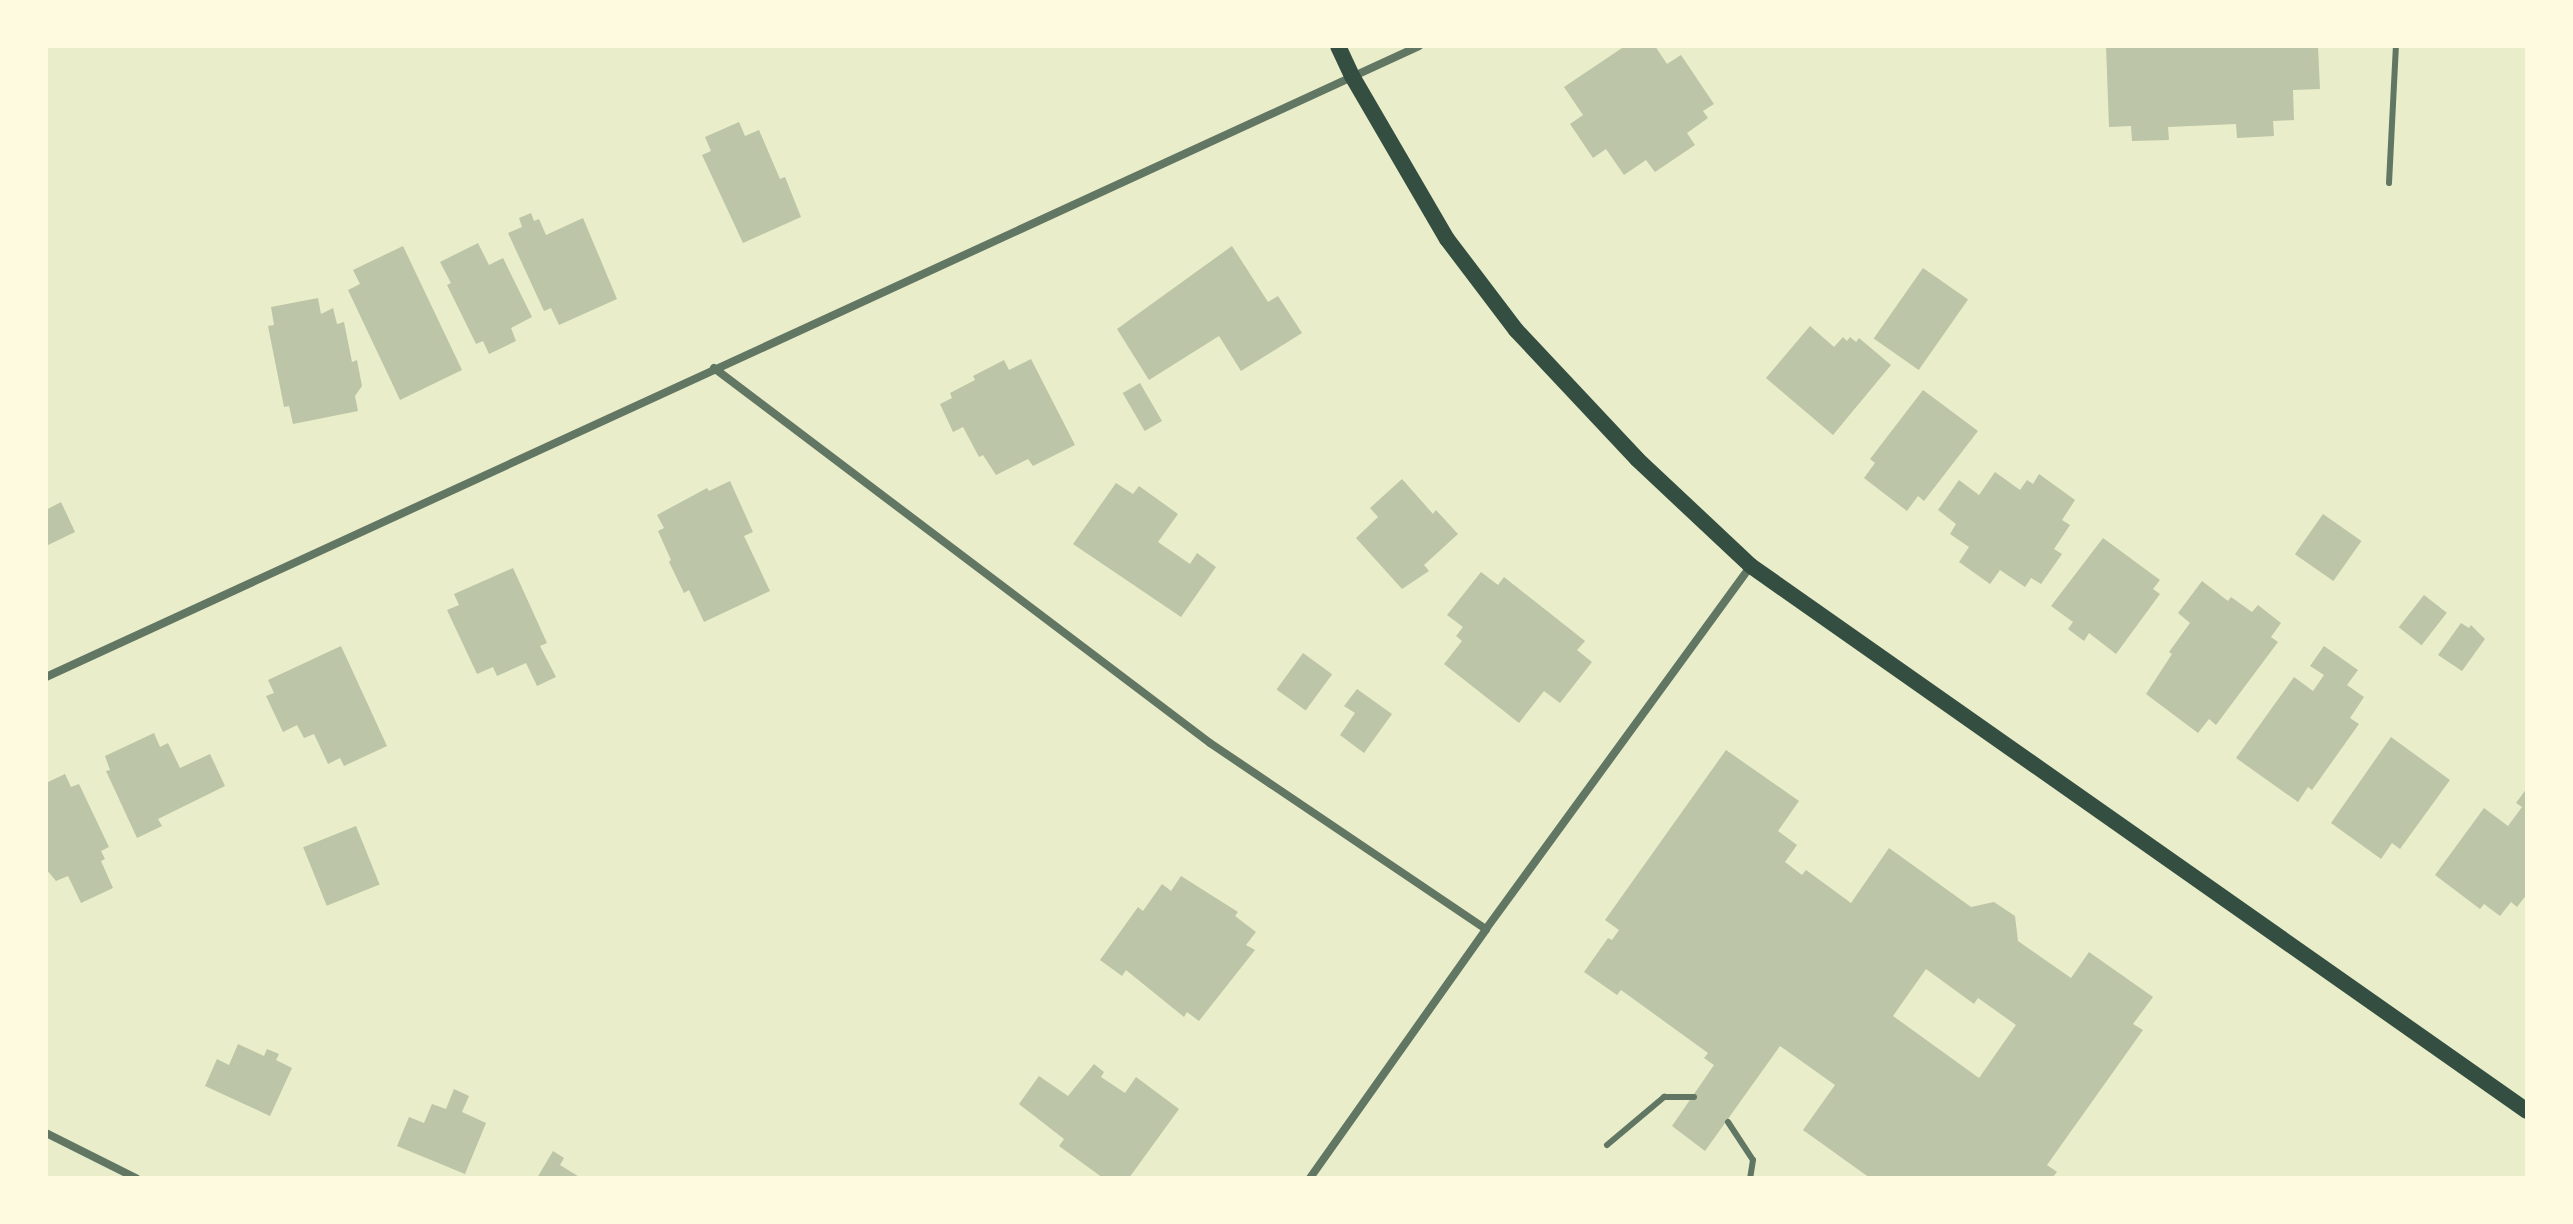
<!DOCTYPE html>
<style>
body{margin:0}
#map{position:relative;width:2573px;height:1224px;overflow:hidden;background:#e9edc9;font-family:Mulish,sans-serif}
div>[style]{position:absolute}
.building>*{inset:0;background:#bcc5a7;transform-origin:0 0}
.service>*{height:6px;margin:-3px;padding:0 3px;transform-origin:3px;border-radius:3px;background:#617663}
.minor>*{height:8px;margin:-4px;padding:0 4px;transform-origin:4px;border-radius:4px;background:#617663}
.secondary>*{height:16px;margin:-8px;padding:0 8px;transform-origin:8px;border-radius:8px;background:#344e41}
span{translate:-50% -50%;white-space:nowrap;text-align:center;line-height:1.15;-webkit-text-stroke:8px #fefae0;paint-order:stroke}
.frame{position:absolute;inset:0;border:48px solid #fefae0;pointer-events:none}
</style>
<div id="map">
<div class="building">
<div style="clip-path:polygon(1625px 46px,1655px 46px,1667px 64px,1681px 55px,1714px 104px,1703px 111px,1708px 118px,1687px 133px,1695px 145px,1655px 172px,1646px 160px,1624px 175px,1606px 149px,1593px 158px,1570px 124px,1583px 115px,1564px 87px)"></div>
<div style="clip-path:polygon(2106px 46px,2318px 46px,2320px 89px,2293px 90px,2294px 120px,2273px 121px,2274px 136px,2237px 138px,2236px 124px,2168px 127px,2169px 140px,2132px 141px,2131px 126px,2109px 127px)"></div>
<div style="clip-path:polygon(739px 122px,745px 136px,759px 130px,780px 179px,785px 177px,801px 217px,743px 243px,702px 155px,711px 151px,705px 137px)"></div>
<div style="clip-path:polygon(531px 213px,534px 221px,539px 219px,546px 235px,583px 218px,617px 299px,559px 325px,551px 308px,544px 311px,508px 233px,522px 227px,519px 218px)"></div>
<div style="clip-path:polygon(478px 243px,489px 265px,503px 258px,532px 317px,511px 328px,516px 341px,489px 354px,483px 341px,476px 344px,447px 285px,451px 283px,440px 262px)"></div>
<div style="clip-path:polygon(403px 246px,462px 370px,400px 400px,348px 290px,360px 284px,353px 270px)"></div>
<div style="clip-path:polygon(1232px 246px,1268px 302px,1278px 296px,1302px 333px,1241px 371px,1219px 336px,1149px 380px,1117px 329px)"></div>
<div style="left:1923px;top:268px;width:55px;height:86px;rotate:35deg"></div>
<div style="clip-path:polygon(318px 298px,321px 314px,333px 308px,337px 324px,344px 322px,352px 362px,357px 360px,362px 386px,355px 396px,358px 411px,293px 424px,289px 406px,284px 407px,268px 326px,274px 325px,271px 307px)"></div>
<div style="clip-path:polygon(1810px 326px,1834px 347px,1843px 337px,1847px 341px,1850px 337px,1856px 342px,1859px 338px,1891px 365px,1833px 435px,1766px 378px)"></div>
<div style="clip-path:polygon(1031px 359px,1075px 445px,1033px 466px,1028px 459px,996px 475px,983px 455px,979px 457px,963px 427px,953px 432px,940px 404px,952px 398px,950px 393px,975px 380px,973px 376px,1004px 360px,1009px 370px)"></div>
<div style="left:1140px;top:383px;width:44px;height:20px;rotate:60deg"></div>
<div style="clip-path:polygon(1923px 390px,1978px 431px,1924px 501px,1918px 496px,1907px 511px,1864px 478px,1875px 463px,1870px 459px)"></div>
<div style="clip-path:polygon(1995px 472px,2020px 490px,2027px 480px,2033px 484px,2039px 474px,2075px 500px,2062px 520px,2070px 525px,2054px 549px,2062px 554px,2041px 584px,2031px 578px,2025px 587px,2000px 570px,1990px 584px,1959px 562px,1969px 547px,1950px 534px,1956px 524px,1938px 510px,1959px 480px,1979px 495px)"></div>
<div style="clip-path:polygon(1402px 479px,1433px 514px,1436px 510px,1458px 534px,1424px 565px,1429px 571px,1402px 589px,1356px 538px,1378px 517px,1370px 508px)"></div>
<div style="clip-path:polygon(730px 481px,753px 532px,744px 536px,770px 591px,704px 622px,689px 590px,684px 593px,669px 562px,671px 560px,658px 531px,664px 528px,657px 515px,707px 488px,709px 491px)"></div>
<div style="clip-path:polygon(1116px 483px,1133px 494px,1139px 486px,1178px 514px,1158px 542px,1190px 564px,1197px 553px,1216px 567px,1181px 617px,1073px 544px)"></div>
<div style="clip-path:polygon(61px 502px,75px 532px,46px 546px,46px 510px)"></div>
<div style="left:2323px;top:514px;width:47px;height:49px;rotate:35deg"></div>
<div style="clip-path:polygon(2103px 538px,2160px 580px,2153px 589px,2160px 594px,2116px 654px,2089px 633px,2084px 641px,2068px 629px,2073px 622px,2051px 606px)"></div>
<div style="clip-path:polygon(513px 568px,547px 643px,540px 646px,556px 677px,537px 686px,526px 663px,497px 676px,493px 667px,477px 674px,447px 610px,459px 605px,454px 594px)"></div>
<div style="clip-path:polygon(1481px 572px,1498px 585px,1504px 577px,1585px 641px,1577px 650px,1592px 662px,1560px 703px,1544px 691px,1519px 723px,1444px 664px,1462px 641px,1456px 636px,1463px 627px,1447px 615px)"></div>
<div style="clip-path:polygon(2202px 581px,2228px 601px,2231px 597px,2252px 612px,2258px 605px,2281px 623px,2271px 637px,2278px 642px,2216px 725px,2209px 719px,2198px 733px,2146px 694px,2172px 654px,2169px 652px,2190px 623px,2178px 613px)"></div>
<div style="left:2424px;top:595px;width:29px;height:41px;rotate:38deg"></div>
<div style="clip-path:polygon(2461px 623px,2469px 628px,2471px 625px,2485px 639px,2462px 671px,2438px 655px)"></div>
<div style="clip-path:polygon(341px 646px,387px 746px,344px 766px,340px 758px,328px 764px,314px 734px,304px 738px,297px 725px,283px 732px,266px 696px,274px 693px,268px 680px)"></div>
<div style="clip-path:polygon(2324px 646px,2358px 670px,2347px 685px,2364px 697px,2350px 718px,2359px 724px,2312px 790px,2308px 787px,2298px 802px,2236px 758px,2294px 677px,2313px 691px,2324px 675px,2310px 666px)"></div>
<div style="left:1303px;top:653px;width:36px;height:45px;rotate:36deg"></div>
<div style="clip-path:polygon(1357px 689px,1392px 714px,1364px 753px,1340px 735px,1355px 713px,1344px 706px)"></div>
<div style="clip-path:polygon(154px 733px,160px 747px,168px 743px,180px 768px,210px 754px,225px 786px,158px 819px,162px 826px,137px 838px,106px 771px,110px 770px,105px 756px)"></div>
<div style="clip-path:polygon(2391px 737px,2450px 780px,2400px 849px,2392px 843px,2381px 859px,2331px 823px)"></div>
<div style="clip-path:polygon(evenodd,1726px 750px,1799px 801px,1778px 831px,1797px 845px,1785px 862px,1802px 875px,1806px 870px,1851px 903px,1889px 848px,1971px 907px,1994px 902px,2015px 916px,2018px 941px,2071px 978px,2089px 952px,2153px 997px,2133px 1024px,2143px 1030px,2047px 1165px,2057px 1172px,2052px 1178px,1870px 1178px,1803px 1130px,1835px 1085px,1780px 1046px,1705px 1151px,1672px 1126px,1714px 1065px,1704px 1058px,1708px 1053px,1621px 990px,1617px 995px,1584px 972px,1608px 938px,1612px 940px,1619px 930px,1605px 920px,1726px 750px,1926px 969px,1974px 1004px,1978px 998px,2016px 1025px,1979px 1078px,1893px 1016px,1926px 969px)"></div>
<div style="clip-path:polygon(65px 774px,71px 787px,79px 784px,109px 847px,101px 851px,105px 859px,101px 861px,113px 888px,81px 903px,68px 876px,56px 881px,46px 869px,46px 783px)"></div>
<div style="clip-path:polygon(2527px 788px,2527px 894px,2517px 907px,2511px 902px,2500px 916px,2484px 904px,2480px 909px,2435px 875px,2484px 808px,2508px 826px,2522px 807px,2516px 803px)"></div>
<div style="left:356px;top:826px;width:63px;height:57px;rotate:68deg"></div>
<div style="clip-path:polygon(1181px 876px,1238px 912px,1235px 916px,1256px 932px,1246px 945px,1255px 950px,1199px 1021px,1187px 1012px,1184px 1017px,1126px 970px,1122px 976px,1100px 960px,1138px 907px,1143px 911px,1162px 884px,1171px 891px)"></div>
<div style="clip-path:polygon(238px 1044px,264px 1056px,267px 1049px,279px 1054px,276px 1060px,292px 1068px,270px 1116px,205px 1086px,217px 1059px,229px 1065px)"></div>
<div style="clip-path:polygon(1094px 1064px,1104px 1072px,1101px 1077px,1125px 1093px,1136px 1077px,1179px 1109px,1129px 1178px,1103px 1178px,1059px 1146px,1064px 1139px,1019px 1104px,1039px 1076px,1068px 1096px)"></div>
<div style="clip-path:polygon(454px 1089px,469px 1096px,462px 1112px,486px 1123px,465px 1174px,397px 1146px,409px 1117px,424px 1123px,432px 1104px,446px 1109px)"></div>
<div style="clip-path:polygon(553px 1151px,564px 1158px,560px 1165px,581px 1178px,537px 1178px)"></div>
</div>
<div class="service">
<div style="left:2389px;top:183px;width:137px;rotate:-87.1deg"></div>
<div style="left:1728px;top:1122px;width:45px;rotate:56.7deg"></div>
<div style="left:1753px;top:1160px;width:18px;rotate:99deg"></div>
<div style="left:1607px;top:1145px;width:75px;rotate:-40.1deg"></div>
<div style="left:1664px;top:1097px;width:30px"></div>
</div>
<div class="minor">
<div style="left:714px;top:368px;width:622px;rotate:37.09deg"></div>
<div style="left:1210px;top:743px;width:333px;rotate:34deg"></div>
<div style="left:46px;top:677px;width:1511px;rotate:-24.68deg"></div>
<div style="left:46px;top:1133px;width:101px;rotate:26.6deg"></div>
<div style="left:1310px;top:1178px;width:305px;rotate:-54.7deg"></div>
<div style="left:1486px;top:929px;width:449px;rotate:-53.9deg"></div>
</div>
<div class="secondary">
<div style="left:1338px;top:46px;width:33px;rotate:65deg"></div>
<div style="left:1352px;top:76px;width:189px;rotate:59.8deg"></div>
<div style="left:1447px;top:239px;width:114px;rotate:52.8deg"></div>
<div style="left:1516px;top:330px;width:177px;rotate:46.8deg"></div>
<div style="left:1637px;top:459px;width:156px;rotate:43.2deg"></div>
<div style="left:1751px;top:566px;width:948px;rotate:35.08deg"></div>
</div>
<div class="frame"></div>
</div>
